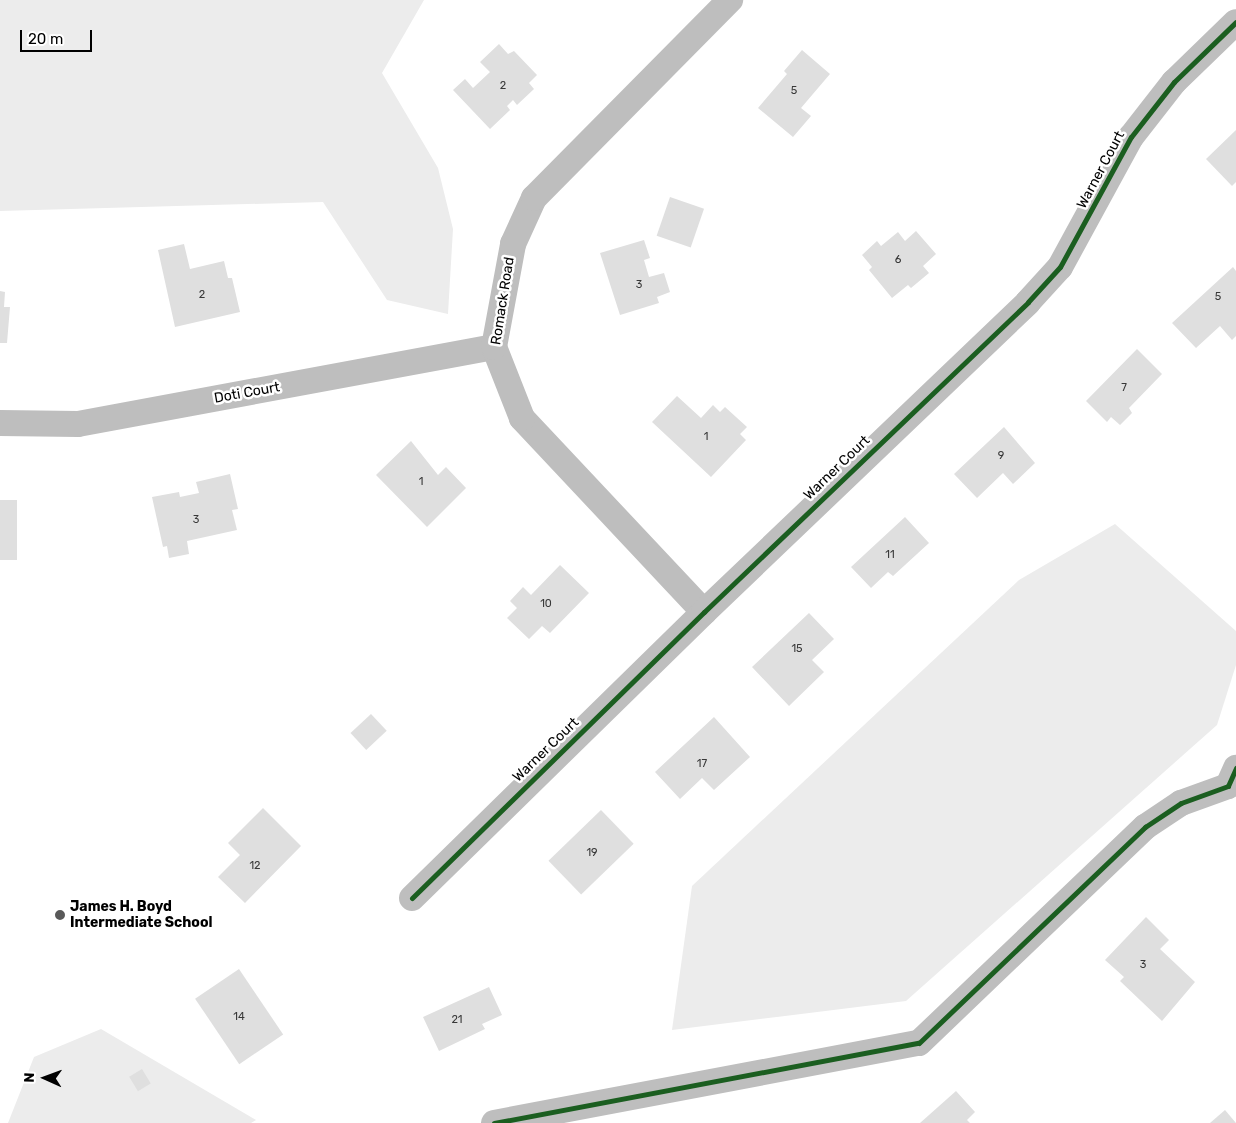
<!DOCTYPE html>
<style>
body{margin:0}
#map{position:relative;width:1236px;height:1123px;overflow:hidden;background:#fff;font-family:Rubik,sans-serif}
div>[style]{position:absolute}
.green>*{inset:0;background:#ececec}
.building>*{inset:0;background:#dfdfdf;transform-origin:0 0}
.minor>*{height:26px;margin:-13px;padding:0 13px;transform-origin:13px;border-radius:13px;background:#bebebe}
.cycleway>*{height:5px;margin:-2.5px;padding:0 2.5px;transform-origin:2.5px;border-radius:2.5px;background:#1b5e20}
.dots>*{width:14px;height:14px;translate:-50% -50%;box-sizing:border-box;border:2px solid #fff;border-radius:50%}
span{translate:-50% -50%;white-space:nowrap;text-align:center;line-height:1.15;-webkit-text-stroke:5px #fff;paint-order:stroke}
.number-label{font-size:11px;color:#383838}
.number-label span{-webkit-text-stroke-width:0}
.street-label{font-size:14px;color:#000}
.poi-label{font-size:14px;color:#000;font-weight:700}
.left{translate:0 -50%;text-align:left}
.north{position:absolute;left:20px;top:1053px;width:50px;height:50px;-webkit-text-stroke:4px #fff;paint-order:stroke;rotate:272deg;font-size:14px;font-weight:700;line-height:20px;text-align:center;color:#000}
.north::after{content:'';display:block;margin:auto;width:18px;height:22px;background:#000;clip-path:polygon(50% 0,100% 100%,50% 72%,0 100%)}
.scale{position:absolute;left:20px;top:30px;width:72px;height:22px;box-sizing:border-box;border:2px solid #000;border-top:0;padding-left:6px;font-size:15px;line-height:18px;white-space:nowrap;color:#000;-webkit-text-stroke:4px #fff;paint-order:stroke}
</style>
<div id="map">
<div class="green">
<div style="clip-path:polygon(0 0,424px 0,382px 73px,438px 168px,453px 229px,448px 314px,387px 300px,323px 202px,0 211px)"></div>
<div style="clip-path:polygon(1115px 524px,1236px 631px,1236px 665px,1217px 725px,906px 1001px,672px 1030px,692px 886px,1019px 580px)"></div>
<div style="clip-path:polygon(101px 1029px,256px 1120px,251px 1123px,8px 1123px,34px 1057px)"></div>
</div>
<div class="building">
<div style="clip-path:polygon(499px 44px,508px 54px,514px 51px,537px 75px,529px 83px,534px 89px,517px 105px,513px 100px,507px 106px,510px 110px,490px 129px,453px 90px,465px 79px,473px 88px,490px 72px,480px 62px)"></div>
<div style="clip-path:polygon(802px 50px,830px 74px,801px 108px,811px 116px,793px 137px,758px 108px,787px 74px,784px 71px)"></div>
<div style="clip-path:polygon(1236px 130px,1236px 182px,1232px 186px,1206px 159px)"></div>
<div style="left:670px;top:197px;width:36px;height:41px;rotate:19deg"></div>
<div style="clip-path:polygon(916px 231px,936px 254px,923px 266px,929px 273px,911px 288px,908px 285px,892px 298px,869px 270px,872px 267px,862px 255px,877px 241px,881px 246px,898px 232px,905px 241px)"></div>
<div style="clip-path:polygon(644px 240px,650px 258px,644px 260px,649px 277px,664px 273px,670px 292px,657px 297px,659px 303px,620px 315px,600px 253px)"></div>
<div style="clip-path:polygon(184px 244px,190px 269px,224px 261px,228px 278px,232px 278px,240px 312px,175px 327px,158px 250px)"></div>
<div style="clip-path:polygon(1233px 267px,1236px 271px,1236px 336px,1232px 340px,1220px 326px,1196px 348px,1172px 323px)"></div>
<div style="clip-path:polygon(0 291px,5px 292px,4px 307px,10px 307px,7px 343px,0 343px)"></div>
<div style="clip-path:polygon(1137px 349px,1162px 374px,1129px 408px,1132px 413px,1120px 425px,1111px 417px,1107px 422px,1086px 401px)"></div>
<div style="clip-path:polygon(677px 396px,701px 418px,713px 405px,720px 412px,725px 407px,747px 427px,740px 434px,746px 440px,711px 477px,652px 422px)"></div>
<div style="clip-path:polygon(1004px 427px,1035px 463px,1013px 484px,1003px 473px,977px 498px,954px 474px)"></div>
<div style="clip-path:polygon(411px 441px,438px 475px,446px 467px,466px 488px,427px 527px,376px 475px)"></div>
<div style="clip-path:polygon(230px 474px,238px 509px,232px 510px,237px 530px,187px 541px,189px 554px,169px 558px,167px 546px,163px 547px,152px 497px,179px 492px,180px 497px,199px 493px,196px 482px)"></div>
<div style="left:0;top:500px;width:17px;height:60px"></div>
<div style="clip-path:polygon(905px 517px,929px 543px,893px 576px,888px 572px,871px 588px,851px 567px)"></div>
<div style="clip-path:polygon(560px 565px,589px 593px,550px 633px,542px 626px,529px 639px,507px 618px,517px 608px,510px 601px,523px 587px,531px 595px)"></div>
<div style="clip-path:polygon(809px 613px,834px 639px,812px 660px,824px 672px,789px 706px,752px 667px)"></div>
<div style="left:371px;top:714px;width:23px;height:28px;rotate:47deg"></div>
<div style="clip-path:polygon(714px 717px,750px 757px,714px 790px,702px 778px,680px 799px,655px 772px)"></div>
<div style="clip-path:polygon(263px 808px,301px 846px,245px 903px,218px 877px,240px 855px,228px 843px)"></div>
<div style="left:601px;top:810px;width:47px;height:73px;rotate:46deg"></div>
<div style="clip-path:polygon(1146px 917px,1169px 940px,1160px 949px,1195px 982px,1162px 1021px,1120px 981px,1124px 977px,1105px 960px)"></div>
<div style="left:239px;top:969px;width:79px;height:53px;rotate:56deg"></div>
<div style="clip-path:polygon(489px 987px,502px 1015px,482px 1024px,485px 1029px,439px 1051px,423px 1017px)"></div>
<div style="left:142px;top:1069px;width:17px;height:15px;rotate:59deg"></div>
<div style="clip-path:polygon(956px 1091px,975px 1112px,967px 1120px,970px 1123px,920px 1123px)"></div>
<div style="clip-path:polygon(1225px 1110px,1236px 1123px,1210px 1123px)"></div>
</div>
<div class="minor">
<div style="left:0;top:423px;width:78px;rotate:0.7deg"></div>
<div style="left:78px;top:424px;width:423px;rotate:-10.5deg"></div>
<div style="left:704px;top:612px;width:266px;rotate:-133.2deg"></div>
<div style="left:522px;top:418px;width:76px;rotate:-111.5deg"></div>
<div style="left:494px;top:347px;width:105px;rotate:-79.5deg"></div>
<div style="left:513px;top:244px;width:51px;rotate:-65.5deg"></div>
<div style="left:534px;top:198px;width:279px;rotate:-45.3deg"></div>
<div style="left:412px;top:898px;width:409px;rotate:-44.4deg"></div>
<div style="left:704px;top:612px;width:448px;rotate:-43.7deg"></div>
<div style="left:1028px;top:302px;width:47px;rotate:-47.6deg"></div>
<div style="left:1060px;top:267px;width:148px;rotate:-61.4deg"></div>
<div style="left:1131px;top:137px;width:70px;rotate:-52deg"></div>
<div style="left:1174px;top:82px;width:86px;rotate:-44.1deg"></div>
<div style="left:494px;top:1123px;width:432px;rotate:-10.7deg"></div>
<div style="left:919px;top:1043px;width:313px;rotate:-43.7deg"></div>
<div style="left:1145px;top:827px;width:43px;rotate:-33.7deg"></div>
<div style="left:1181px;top:803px;width:50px;rotate:-19.9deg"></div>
<div style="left:1228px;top:786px;width:20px;rotate:-66deg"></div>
</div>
<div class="cycleway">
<div style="left:412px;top:898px;width:409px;rotate:-44.4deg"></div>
<div style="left:704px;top:612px;width:448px;rotate:-43.7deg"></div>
<div style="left:1028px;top:302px;width:47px;rotate:-47.6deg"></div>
<div style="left:1060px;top:267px;width:148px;rotate:-61.4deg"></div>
<div style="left:1131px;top:137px;width:70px;rotate:-52deg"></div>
<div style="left:1174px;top:82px;width:86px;rotate:-44.1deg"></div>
<div style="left:494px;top:1123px;width:432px;rotate:-10.7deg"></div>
<div style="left:919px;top:1043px;width:313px;rotate:-43.7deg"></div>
<div style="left:1145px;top:827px;width:43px;rotate:-33.7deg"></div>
<div style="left:1181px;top:803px;width:50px;rotate:-19.9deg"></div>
<div style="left:1228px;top:786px;width:20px;rotate:-66deg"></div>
</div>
<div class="dots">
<div style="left:60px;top:915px;background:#595959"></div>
</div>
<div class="number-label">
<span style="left:503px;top:86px">2</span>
<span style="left:794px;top:91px">5</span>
<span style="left:898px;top:260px">6</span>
<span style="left:639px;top:285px">3</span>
<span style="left:202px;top:295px">2</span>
<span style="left:1218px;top:297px">5</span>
<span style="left:1124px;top:388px">7</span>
<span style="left:706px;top:437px">1</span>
<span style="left:1001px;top:456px">9</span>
<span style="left:421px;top:482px">1</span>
<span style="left:196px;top:520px">3</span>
<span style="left:890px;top:555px">11</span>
<span style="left:546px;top:604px">10</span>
<span style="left:797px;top:649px">15</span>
<span style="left:702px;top:764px">17</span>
<span style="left:592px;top:853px">19</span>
<span style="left:255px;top:866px">12</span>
<span style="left:1143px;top:965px">3</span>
<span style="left:239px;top:1017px">14</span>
<span style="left:457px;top:1020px">21</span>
</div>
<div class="street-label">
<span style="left:1101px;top:170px;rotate:-62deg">Warner Court</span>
<span style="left:503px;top:301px;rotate:-81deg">Romack Road</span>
<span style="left:247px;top:393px;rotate:-10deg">Doti Court</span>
<span style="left:837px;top:468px;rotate:-44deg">Warner Court</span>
<span style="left:546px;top:750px;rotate:-44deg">Warner Court</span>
</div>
<div class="poi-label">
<span class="left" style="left:70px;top:915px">James H. Boyd<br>Intermediate School</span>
</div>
<div class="north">N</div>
<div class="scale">20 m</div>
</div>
